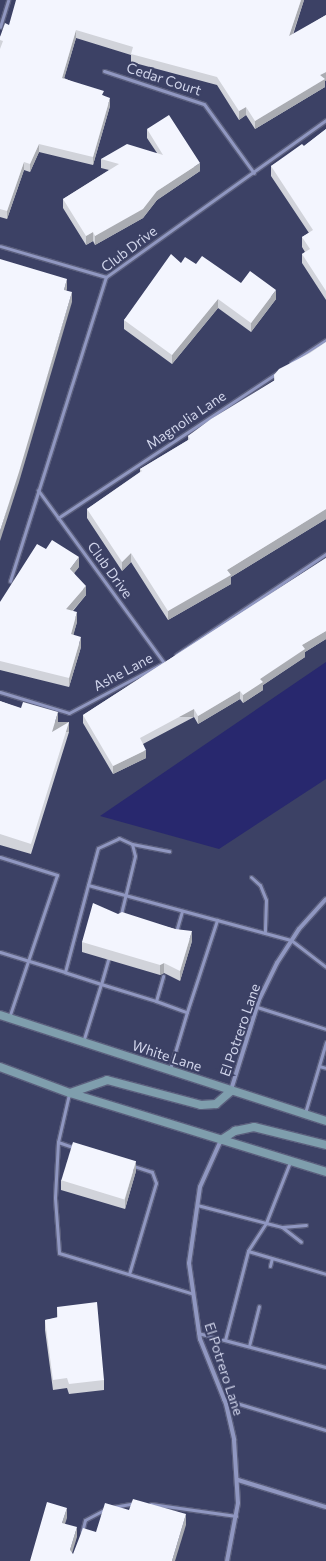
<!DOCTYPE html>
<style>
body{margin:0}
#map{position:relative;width:326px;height:1561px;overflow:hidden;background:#3c4165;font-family:Commissioner,sans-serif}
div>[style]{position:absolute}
.water>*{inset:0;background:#28286e}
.roads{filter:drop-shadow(1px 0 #5b5f7d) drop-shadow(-1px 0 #5b5f7d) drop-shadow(0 1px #5b5f7d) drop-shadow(0 -1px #5b5f7d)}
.service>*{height:3px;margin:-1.5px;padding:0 1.5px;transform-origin:1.5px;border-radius:1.5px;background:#9097c1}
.minor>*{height:4px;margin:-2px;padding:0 2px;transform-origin:2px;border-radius:2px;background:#9097c1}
.secondary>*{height:8px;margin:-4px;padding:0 4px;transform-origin:4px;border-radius:4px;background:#7f9ead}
.wall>*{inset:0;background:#d1d3da}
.shaded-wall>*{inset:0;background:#aaacb2;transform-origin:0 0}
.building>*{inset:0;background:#f3f5fe;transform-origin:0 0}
span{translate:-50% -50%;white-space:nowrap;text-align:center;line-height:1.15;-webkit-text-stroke:4px #3c4165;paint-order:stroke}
.street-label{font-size:14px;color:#d1d5eb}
</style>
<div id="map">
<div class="water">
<div style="clip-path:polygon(326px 662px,326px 779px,219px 849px,100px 816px)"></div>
</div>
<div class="roads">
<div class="service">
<div style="left:0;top:27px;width:28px;rotate:-73deg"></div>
<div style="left:104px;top:71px;width:105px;rotate:18.3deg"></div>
<div style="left:204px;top:104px;width:85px;rotate:54.1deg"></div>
<div style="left:0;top:246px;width:110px;rotate:16.3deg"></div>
<div style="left:291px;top:363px;width:42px;rotate:-33.3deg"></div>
<div style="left:38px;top:490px;width:214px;rotate:53.9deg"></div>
<div style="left:58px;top:518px;width:263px;rotate:-33.5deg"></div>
<div style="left:10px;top:581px;width:319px;rotate:-72.5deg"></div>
<div style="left:106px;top:277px;width:270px;rotate:-35.5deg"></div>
<div style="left:176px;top:655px;width:181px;rotate:-34deg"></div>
<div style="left:0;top:692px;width:72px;rotate:16.9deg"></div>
<div style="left:69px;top:713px;width:106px;rotate:-28deg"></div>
<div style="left:132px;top:844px;width:38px;rotate:11deg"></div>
<div style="left:0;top:857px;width:60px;rotate:17.5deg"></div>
<div style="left:57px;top:875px;width:151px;rotate:108.6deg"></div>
<div style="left:251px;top:877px;width:12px;rotate:42deg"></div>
<div style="left:260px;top:885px;width:16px;rotate:68deg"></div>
<div style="left:266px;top:900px;width:33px;rotate:92deg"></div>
<div style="left:88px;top:885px;width:38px;rotate:-75deg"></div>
<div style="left:98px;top:848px;width:23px;rotate:-25deg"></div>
<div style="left:119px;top:838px;width:14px;rotate:25deg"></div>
<div style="left:132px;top:844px;width:12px;rotate:76deg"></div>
<div style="left:135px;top:856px;width:60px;rotate:103.6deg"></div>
<div style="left:176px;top:932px;width:22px;rotate:-74deg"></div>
<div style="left:0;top:952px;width:68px;rotate:17.1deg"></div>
<div style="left:108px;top:960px;width:25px;rotate:106deg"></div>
<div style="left:101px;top:984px;width:38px;rotate:-162deg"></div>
<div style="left:65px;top:972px;width:90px;rotate:-75.2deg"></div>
<div style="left:88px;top:885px;width:210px;rotate:15.2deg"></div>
<div style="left:291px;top:940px;width:44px;rotate:37.6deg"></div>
<div style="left:156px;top:1001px;width:26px;rotate:-74deg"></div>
<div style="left:257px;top:1007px;width:72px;rotate:17.7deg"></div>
<div style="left:187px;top:1012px;width:97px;rotate:-71.9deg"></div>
<div style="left:83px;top:1042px;width:61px;rotate:-72.8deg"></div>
<div style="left:101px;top:984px;width:58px;rotate:17.2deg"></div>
<div style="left:156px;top:1001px;width:33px;rotate:20deg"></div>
<div style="left:187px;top:1012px;width:59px;rotate:106.6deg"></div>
<div style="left:319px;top:1066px;width:7px;rotate:16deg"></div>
<div style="left:69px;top:1094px;width:49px;rotate:102.9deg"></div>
<div style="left:58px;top:1142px;width:56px;rotate:93.1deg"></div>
<div style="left:55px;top:1198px;width:55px;rotate:85.8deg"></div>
<div style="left:59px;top:1253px;width:138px;rotate:16.9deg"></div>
<div style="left:305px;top:1113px;width:74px;rotate:-73.5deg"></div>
<div style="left:58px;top:1142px;width:18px;rotate:19deg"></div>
<div style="left:290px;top:1162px;width:66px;rotate:111.5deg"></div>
<div style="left:266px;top:1223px;width:16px;rotate:14deg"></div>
<div style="left:282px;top:1227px;width:24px;rotate:38deg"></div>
<div style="left:197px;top:1205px;width:71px;rotate:14.6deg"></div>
<div style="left:266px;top:1223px;width:33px;rotate:123deg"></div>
<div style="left:248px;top:1251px;width:92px;rotate:104.5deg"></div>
<div style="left:282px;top:1227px;width:24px;rotate:-5deg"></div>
<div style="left:248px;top:1251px;width:81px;rotate:16.4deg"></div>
<div style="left:270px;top:1266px;width:8px;rotate:-76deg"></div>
<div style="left:129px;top:1274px;width:95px;rotate:-73.5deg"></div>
<div style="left:156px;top:1183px;width:12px;rotate:-110deg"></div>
<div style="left:152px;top:1172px;width:19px;rotate:-162deg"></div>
<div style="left:198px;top:1333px;width:132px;rotate:14.9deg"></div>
<div style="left:249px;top:1346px;width:41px;rotate:-76deg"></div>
<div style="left:223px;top:1399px;width:108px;rotate:16.8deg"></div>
<div style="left:151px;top:1504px;width:86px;rotate:8deg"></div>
<div style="left:113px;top:1507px;width:22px;rotate:-10deg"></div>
<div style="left:82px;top:1532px;width:12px;rotate:-76deg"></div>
<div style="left:85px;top:1520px;width:24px;rotate:-28deg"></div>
</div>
<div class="minor">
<div style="left:231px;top:1090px;width:94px;rotate:-72.7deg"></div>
<div style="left:259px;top:1000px;width:41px;rotate:-64.1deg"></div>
<div style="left:277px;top:963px;width:40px;rotate:-57.1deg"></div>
<div style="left:299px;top:929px;width:40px;rotate:-48deg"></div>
<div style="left:221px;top:1140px;width:51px;rotate:114.1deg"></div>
<div style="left:200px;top:1187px;width:77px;rotate:98.2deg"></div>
<div style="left:189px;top:1263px;width:77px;rotate:81.8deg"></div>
<div style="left:200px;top:1339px;width:70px;rotate:68.2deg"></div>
<div style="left:226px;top:1404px;width:37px;rotate:77deg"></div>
<div style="left:234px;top:1440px;width:63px;rotate:86.4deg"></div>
<div style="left:238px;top:1503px;width:59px;rotate:100.7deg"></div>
<div style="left:238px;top:1480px;width:92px;rotate:17.1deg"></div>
</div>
<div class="secondary">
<div style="left:0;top:1015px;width:343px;rotate:18deg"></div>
<div style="left:0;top:1067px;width:75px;rotate:20.4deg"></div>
<div style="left:70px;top:1093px;width:268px;rotate:17.1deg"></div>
<div style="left:70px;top:1093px;width:39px;rotate:-19deg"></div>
<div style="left:107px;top:1080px;width:97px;rotate:14.9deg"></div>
<div style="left:201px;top:1105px;width:15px;rotate:-4deg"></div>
<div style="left:216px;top:1104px;width:20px;rotate:-41deg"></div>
<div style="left:221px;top:1140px;width:17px;rotate:-33deg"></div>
<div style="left:235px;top:1131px;width:19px;rotate:-12deg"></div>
<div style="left:254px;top:1127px;width:74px;rotate:14deg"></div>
</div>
</div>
<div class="wall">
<div style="clip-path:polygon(304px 0,293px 35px,326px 15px,326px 80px,325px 81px,325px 87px,255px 129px,246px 115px,239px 120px,217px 85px,131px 62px,131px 55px,76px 38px,64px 78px,104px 96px,110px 106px,93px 165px,39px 152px,30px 172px,24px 170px,7px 219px,0 217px,0 37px,9px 25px)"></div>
<div style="clip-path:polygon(147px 129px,200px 171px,157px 200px,143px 218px,95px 245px,93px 241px,86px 245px,63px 208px,63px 199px,109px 170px,101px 168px,101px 159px,157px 153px,147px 138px)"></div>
<div style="clip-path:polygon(326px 129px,326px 300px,302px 263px,302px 254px,305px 252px,302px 247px,302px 237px,309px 233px,271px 176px,271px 166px,304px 146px)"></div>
<div style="clip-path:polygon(181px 263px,196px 264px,276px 299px,251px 332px,218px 308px,172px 364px,124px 329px,124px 320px)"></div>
<div style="clip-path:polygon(326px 342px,326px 519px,231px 577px,231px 584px,168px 620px,131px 562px,122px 571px,87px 518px,87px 509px,140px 472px,140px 469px,188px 440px,188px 436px,274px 381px,274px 375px)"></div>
<div style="clip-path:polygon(326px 558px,326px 639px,305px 652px,305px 657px,263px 685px,263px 690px,243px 703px,240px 699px,198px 724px,194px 717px,143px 744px,146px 758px,113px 774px,83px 723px,83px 715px)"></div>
<div style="clip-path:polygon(79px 567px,74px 573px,86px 595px,73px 611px,77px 622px,73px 635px,81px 647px,69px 687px,0 670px,0 602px)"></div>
<div style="clip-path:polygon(0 701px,58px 723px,56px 730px,69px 732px,31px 854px,0 845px)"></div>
<div style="clip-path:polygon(118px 914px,175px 929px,192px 941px,180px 981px,164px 973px,160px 975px,82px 952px,82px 942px)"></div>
<div style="clip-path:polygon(136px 1171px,125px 1209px,61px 1190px,61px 1180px)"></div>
<div style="clip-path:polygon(57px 1307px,104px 1380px,104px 1390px,69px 1394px,67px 1388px,53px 1390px,45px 1330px,45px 1320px,57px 1318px)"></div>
</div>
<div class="shaded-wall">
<div style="clip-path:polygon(301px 0,304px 0,289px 45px,289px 36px)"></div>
<div style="clip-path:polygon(76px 30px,76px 38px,62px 86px,62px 78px)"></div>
<div style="clip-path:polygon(326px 72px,326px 80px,325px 81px,325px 87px,255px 129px,255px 121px,320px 75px)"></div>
<div style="clip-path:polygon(110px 98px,110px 106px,93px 165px,93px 157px)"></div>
<div style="clip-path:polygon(246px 107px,246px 115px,239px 120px,239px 111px)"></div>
<div style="clip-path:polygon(39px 144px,39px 152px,30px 172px,30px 164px)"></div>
<div style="clip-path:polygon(24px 162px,24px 170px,7px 219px,7px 211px)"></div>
<div style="clip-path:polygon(200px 163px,200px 171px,157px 200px,143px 218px,95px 245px,95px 236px,157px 191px)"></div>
<div style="clip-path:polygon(93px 232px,93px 241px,86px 245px,86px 236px)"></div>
<div style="clip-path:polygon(67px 279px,67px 289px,64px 299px,64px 290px)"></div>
<div style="clip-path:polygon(276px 290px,276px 299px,251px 332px,251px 323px)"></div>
<div style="clip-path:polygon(72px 292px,72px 302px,19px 482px,0 541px,0 531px)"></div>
<div style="clip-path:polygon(218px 299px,218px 308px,172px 364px,172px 355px)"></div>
<div style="clip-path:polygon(326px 509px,326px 519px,231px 577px,231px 584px,168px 620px,168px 611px,227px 570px)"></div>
<div style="clip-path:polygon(131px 553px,131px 562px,122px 571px,122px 562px)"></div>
<div style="clip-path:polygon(79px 557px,79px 567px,70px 578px,70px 569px)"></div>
<div style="clip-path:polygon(86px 586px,86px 595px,66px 618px,66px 609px)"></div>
<div style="clip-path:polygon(77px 612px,77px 622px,71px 644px,71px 634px)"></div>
<div style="clip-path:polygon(326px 631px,326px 639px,305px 652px,305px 657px,263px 685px,263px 690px,243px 703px,243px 695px,260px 679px,302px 645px)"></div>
<div style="clip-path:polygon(81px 637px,81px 647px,69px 687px,69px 678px)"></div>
<div style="clip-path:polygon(240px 691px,240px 699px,198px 724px,198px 716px)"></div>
<div style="left:194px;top:709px;width:8px;height:61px;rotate:90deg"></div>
<div style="clip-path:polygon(58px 712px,58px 723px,52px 743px,52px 732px)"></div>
<div style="left:69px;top:722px;width:10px;height:128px;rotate:90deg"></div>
<div style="clip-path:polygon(146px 750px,146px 758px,113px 774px,113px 766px)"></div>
<div style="clip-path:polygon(192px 931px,192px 941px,180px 981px,180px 971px)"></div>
<div style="clip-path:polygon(164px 963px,164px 973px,160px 975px,160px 965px)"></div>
<div style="clip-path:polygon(136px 1161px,136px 1171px,125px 1209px,125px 1199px)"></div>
<div style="clip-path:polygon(67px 1508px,67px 1518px,62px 1533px,62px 1523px)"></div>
<div style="clip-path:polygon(186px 1514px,186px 1525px,175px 1561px,172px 1561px)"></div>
<div style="clip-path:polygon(77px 1527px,77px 1537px,70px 1560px,70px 1550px)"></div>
</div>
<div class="building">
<div style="clip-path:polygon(16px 0,301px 0,289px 36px,326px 15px,326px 72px,320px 75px,325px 79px,255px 121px,246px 107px,239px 111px,217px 77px,131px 54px,133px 47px,76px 30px,62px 78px,104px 91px,102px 95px,110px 98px,93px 157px,39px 144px,30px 164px,24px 162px,7px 211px,0 209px,0 49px,3px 41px,0 40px,0 37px,5px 23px,9px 25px)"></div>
<div style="clip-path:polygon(169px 115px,200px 163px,157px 191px,143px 209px,95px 236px,93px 232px,86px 236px,63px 199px,119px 164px,101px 159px,127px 144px,163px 155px,147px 129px)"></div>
<div style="clip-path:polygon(326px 129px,326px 291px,302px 254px,310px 249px,302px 237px,313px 230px,271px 166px,302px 144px,304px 146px)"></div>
<div style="clip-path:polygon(171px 254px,181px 263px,185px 257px,196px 264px,202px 256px,241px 283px,250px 271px,276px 290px,251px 323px,218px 299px,172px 355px,124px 320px)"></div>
<div style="clip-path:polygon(0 259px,67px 279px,64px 290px,72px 292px,19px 472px,0 531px)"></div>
<div style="clip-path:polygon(326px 342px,326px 509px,227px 570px,231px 575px,168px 611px,131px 553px,122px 562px,87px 509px,142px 471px,140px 469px,190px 439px,188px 436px,211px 419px,275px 380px,274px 375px,279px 369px,310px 353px)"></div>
<div style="clip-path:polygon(52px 540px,79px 557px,70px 569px,86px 586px,66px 609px,77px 612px,71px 634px,81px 637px,69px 678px,0 661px,0 602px,37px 544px,46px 549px)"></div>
<div style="clip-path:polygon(326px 558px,326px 631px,302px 645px,305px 649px,260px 679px,263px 682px,243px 695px,240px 691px,198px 716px,194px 709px,140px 738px,146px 750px,113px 766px,83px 715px)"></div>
<div style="clip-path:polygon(0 701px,21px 708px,23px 702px,58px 712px,52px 732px,69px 722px,31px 844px,0 834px)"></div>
<div style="clip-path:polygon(93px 903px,118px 914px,122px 912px,175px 929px,192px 931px,180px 971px,164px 963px,160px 965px,82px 942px)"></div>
<div style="left:73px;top:1142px;width:66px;height:40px;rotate:17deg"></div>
<div style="clip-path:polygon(97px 1302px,104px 1380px,69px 1384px,67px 1378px,53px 1380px,45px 1320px,58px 1317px,57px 1307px)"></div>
<div style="clip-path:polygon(133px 1499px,186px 1514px,172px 1561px,30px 1561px,47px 1502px,67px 1508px,62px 1523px,77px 1527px,70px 1550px,73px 1554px,83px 1528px,96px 1532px,105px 1503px,129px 1510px)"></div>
</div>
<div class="street-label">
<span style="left:164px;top:79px;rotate:18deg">Cedar Court</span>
<span style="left:129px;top:249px;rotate:-37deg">Club Drive</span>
<span style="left:186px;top:420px;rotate:-34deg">Magnolia Lane</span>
<span style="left:110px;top:570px;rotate:54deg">Club Drive</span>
<span style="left:123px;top:672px;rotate:-28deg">Ashe Lane</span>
<span style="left:240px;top:1030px;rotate:-71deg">El Potrero Lane</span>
<span style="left:167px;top:1056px;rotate:18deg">White Lane</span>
<span style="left:224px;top:1369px;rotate:72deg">El Potrero Lane</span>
</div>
</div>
